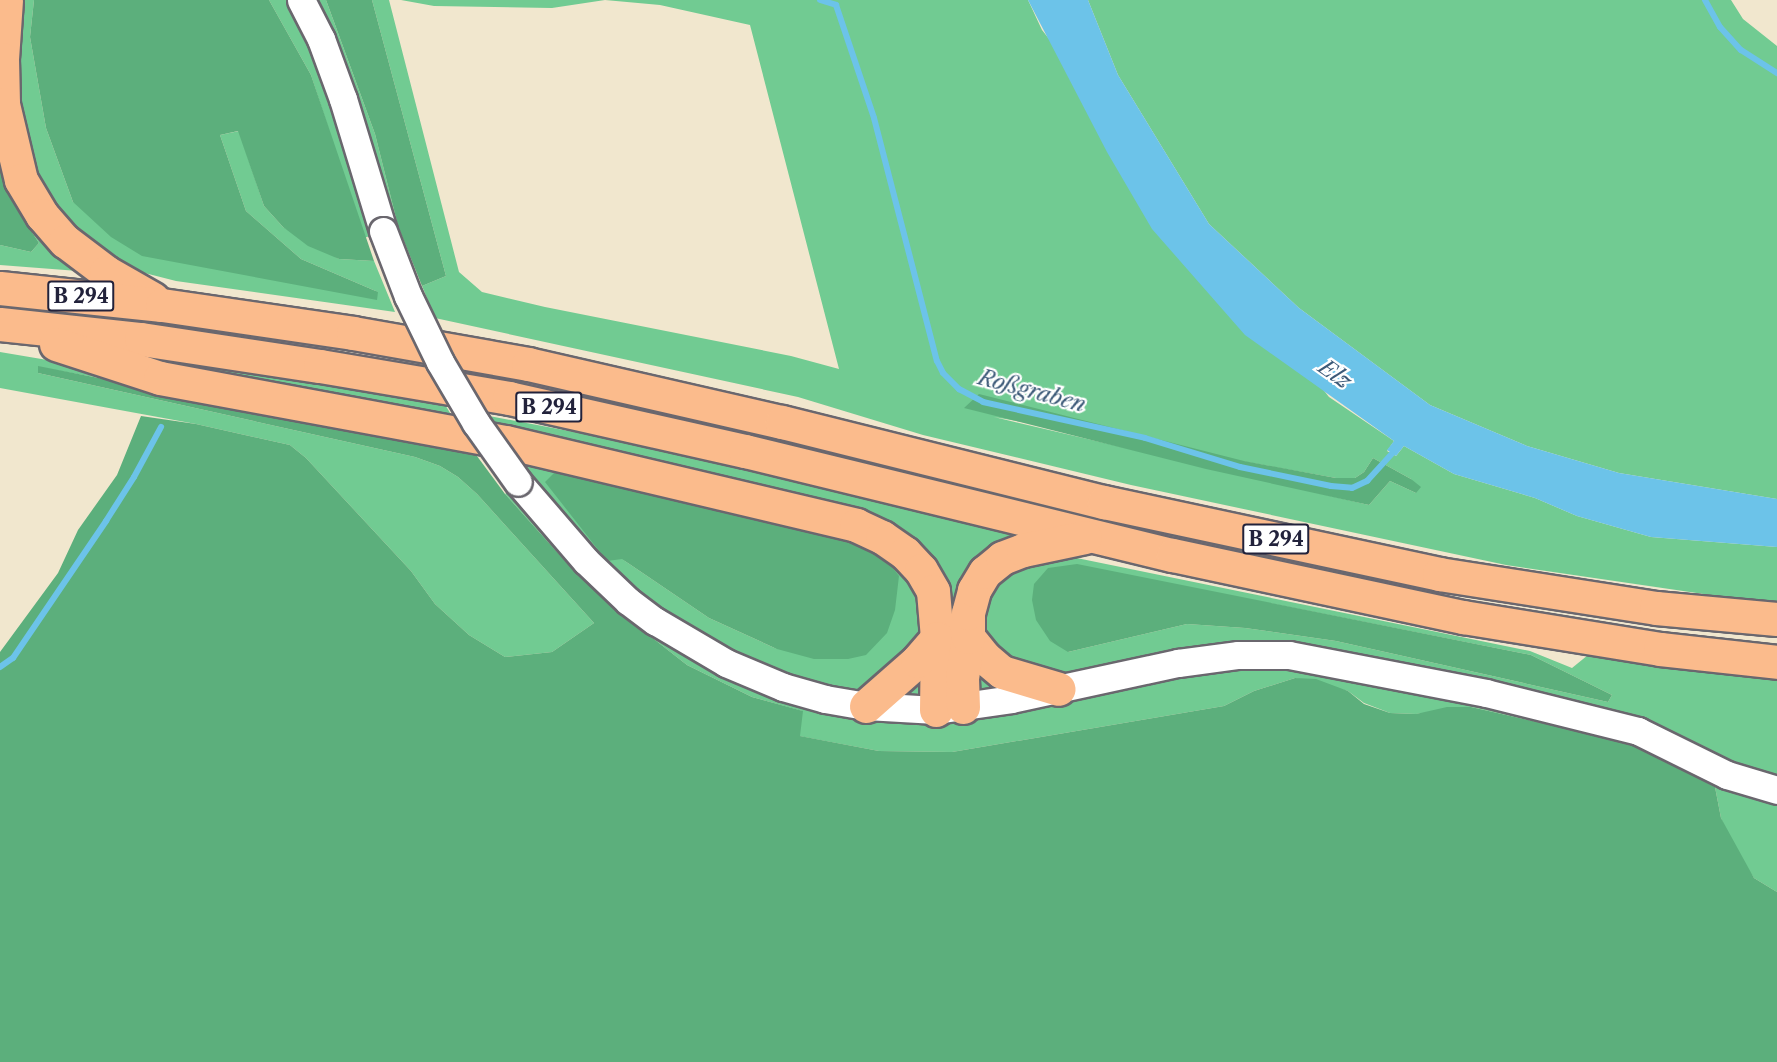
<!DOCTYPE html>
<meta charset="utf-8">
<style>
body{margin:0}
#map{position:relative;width:1777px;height:1062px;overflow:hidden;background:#f1e7ce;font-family:"Libre Caslon Text",serif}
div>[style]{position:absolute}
.green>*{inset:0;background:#71cb92}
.forest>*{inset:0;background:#5caf7c}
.water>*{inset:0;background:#6cc3e9}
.stream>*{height:6px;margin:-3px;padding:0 3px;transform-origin:3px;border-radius:3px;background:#6cc3e9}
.roads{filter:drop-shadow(2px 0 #6a676e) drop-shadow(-2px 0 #6a676e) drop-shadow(0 2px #6a676e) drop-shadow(0 -2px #6a676e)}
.minor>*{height:27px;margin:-13.5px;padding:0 13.5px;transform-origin:13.5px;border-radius:13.5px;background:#fff}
.highway>*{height:33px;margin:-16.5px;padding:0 16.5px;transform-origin:16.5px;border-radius:16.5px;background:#fbbb8c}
.bridges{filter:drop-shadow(2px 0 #6a676e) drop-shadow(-2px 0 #6a676e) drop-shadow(0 2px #6a676e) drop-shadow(0 -2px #6a676e)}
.minor-bridge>*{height:27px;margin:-13.5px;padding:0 13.5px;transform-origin:13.5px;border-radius:13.5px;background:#fff}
span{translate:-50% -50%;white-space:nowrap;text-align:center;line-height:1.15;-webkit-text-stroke:4.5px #fff;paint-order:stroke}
.shield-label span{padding:2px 4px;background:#fff;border:2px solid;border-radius:4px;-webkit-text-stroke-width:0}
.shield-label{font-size:20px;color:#22223b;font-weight:700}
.water-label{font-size:22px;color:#3c5a78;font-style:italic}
</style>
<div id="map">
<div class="green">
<div style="clip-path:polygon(0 0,34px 0,30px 37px,46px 128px,73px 202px,378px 292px,301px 259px,246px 211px,220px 135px,239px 131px,264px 206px,283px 227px,339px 259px,374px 261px,395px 312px,176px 281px,125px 268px,78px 271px,0 265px,0 245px,31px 252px,39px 243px,15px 206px,0 168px)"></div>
<div style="clip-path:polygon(269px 0,326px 0,375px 134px,398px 226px,364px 238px,311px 75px)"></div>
<div style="clip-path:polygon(evenodd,372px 0,389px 0,459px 272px,482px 292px,545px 307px,791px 356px,839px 369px,750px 25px,660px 5px,605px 0,552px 8px,434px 6px,401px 0,1028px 0,1042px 30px,1329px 397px,1394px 441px,1387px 451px,1396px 456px,1404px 446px,1454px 474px,1535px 498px,1577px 516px,1651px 537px,1777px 547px,1777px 602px,1731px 598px,1506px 565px,1131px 485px,923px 435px,798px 397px,435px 318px,422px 286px,446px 276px,372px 0,994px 417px,1336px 478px,1355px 478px,1364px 472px,1373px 458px,1411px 479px,1416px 493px,1390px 481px,1369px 505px,994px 417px)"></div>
<div style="clip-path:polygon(1088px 0,1731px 0,1743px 19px,1777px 46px,1777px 499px,1619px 473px,1527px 446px,1430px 405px,1299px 308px,1209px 224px,1118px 75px)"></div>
<div style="clip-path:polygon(0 352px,71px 364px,143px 356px,444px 403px,455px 421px,156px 388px,38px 367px,38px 373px,415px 457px,440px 466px,458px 477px,477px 494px,594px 623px,552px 652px,505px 657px,469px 635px,435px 604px,411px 571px,306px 458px,290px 445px,196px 424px,0 388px)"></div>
<div style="clip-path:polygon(evenodd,489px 416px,622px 441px,845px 491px,1022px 537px,1062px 555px,1530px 651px,1572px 668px,1588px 655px,1705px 671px,1777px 678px,1777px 892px,1754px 878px,1732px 846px,1721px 818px,1715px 787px,1639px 745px,1471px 707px,1416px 714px,1390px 713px,1364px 703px,1348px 691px,1295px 678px,1254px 691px,1224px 706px,952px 752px,879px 751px,799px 736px,802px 711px,752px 697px,687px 665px,613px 607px,575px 572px,505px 494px,529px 474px,489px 416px,622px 559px,777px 649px,709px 618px,622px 559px,489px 416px,1077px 565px,1531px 655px,1612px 695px,1608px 702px,1336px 641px,1245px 628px,1187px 624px,1068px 652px,1077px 565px)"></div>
</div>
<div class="forest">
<div style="clip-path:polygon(34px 0,269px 0,311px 75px,374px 261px,339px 259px,308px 246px,283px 227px,264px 206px,238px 131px,220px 135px,246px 211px,301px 259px,378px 292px,377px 300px,142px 256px,111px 237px,73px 202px,46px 128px,30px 37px)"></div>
<div style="clip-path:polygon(326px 0,372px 0,446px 276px,422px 286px,398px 226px,375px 134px)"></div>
<div style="clip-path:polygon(0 168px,15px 206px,39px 243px,31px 252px,0 245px)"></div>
<div style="clip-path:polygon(38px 366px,474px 452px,505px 494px,575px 572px,613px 607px,687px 665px,752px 697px,803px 711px,800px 736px,879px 751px,952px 752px,1224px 706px,1254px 691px,1295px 678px,1316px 679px,1348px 691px,1364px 704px,1390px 713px,1416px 714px,1447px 707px,1471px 707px,1639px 745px,1715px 787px,1721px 818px,1754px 878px,1777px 892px,1777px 1062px,0 1062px,0 652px,58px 573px,78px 530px,117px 475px,141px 416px,196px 424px,290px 445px,306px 458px,411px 571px,435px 604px,469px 635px,505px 657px,552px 652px,594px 623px,477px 494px,458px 477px,440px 466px,415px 457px,38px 373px)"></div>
<div style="clip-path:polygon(979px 394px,1244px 461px,1336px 478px,1355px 478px,1364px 472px,1373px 458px,1411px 479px,1421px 487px,1416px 493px,1390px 481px,1369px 505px,1206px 469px,964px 408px)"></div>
<div style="clip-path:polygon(559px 468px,874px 544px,899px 576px,895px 610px,887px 633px,866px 655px,848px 659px,814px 659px,777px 649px,709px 618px,622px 559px,607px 561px,545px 482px)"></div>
<div style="clip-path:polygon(1077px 564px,1531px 655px,1612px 695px,1608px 702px,1336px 641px,1245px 628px,1187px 624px,1068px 652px,1050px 641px,1036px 620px,1032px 600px,1034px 584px,1048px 568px)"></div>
</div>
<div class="water">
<div style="clip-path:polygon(1028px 0,1088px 0,1118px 75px,1209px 224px,1299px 308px,1430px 405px,1527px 446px,1619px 473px,1777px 499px,1777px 547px,1651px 537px,1577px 516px,1535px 498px,1454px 474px,1404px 446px,1396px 456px,1387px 450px,1394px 441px,1245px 335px,1152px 229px,1107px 152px)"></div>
</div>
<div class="stream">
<div style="left:820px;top:0;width:17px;rotate:17deg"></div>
<div style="left:836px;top:5px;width:119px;rotate:71.4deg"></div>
<div style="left:874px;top:118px;width:251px;rotate:75.5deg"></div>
<div style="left:937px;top:361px;width:13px;rotate:63deg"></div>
<div style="left:943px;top:373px;width:23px;rotate:45deg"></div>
<div style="left:959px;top:389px;width:27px;rotate:28deg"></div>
<div style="left:983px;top:402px;width:166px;rotate:12.5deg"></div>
<div style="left:1145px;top:438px;width:99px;rotate:17deg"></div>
<div style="left:1240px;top:467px;width:93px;rotate:11.8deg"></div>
<div style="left:1331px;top:486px;width:21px;rotate:5deg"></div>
<div style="left:1352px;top:488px;width:17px;rotate:-25deg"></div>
<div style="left:1367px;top:481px;width:46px;rotate:-47.6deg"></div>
<div style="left:1705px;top:0;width:31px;rotate:61deg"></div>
<div style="left:1720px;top:27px;width:31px;rotate:48deg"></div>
<div style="left:1741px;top:50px;width:43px;rotate:32.6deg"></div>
<div style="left:0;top:667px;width:16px;rotate:-35deg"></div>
<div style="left:13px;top:658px;width:166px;rotate:-55.8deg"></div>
<div style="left:106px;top:521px;width:52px;rotate:-57.5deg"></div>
<div style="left:134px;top:477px;width:57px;rotate:-61.6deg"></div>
</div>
<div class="roads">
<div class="minor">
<div style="left:301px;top:0;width:44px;rotate:62.9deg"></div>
<div style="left:321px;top:39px;width:64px;rotate:69.9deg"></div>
<div style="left:343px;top:99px;width:138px;rotate:73.1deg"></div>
<div style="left:518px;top:482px;width:104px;rotate:49.3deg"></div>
<div style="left:586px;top:561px;width:58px;rotate:43.6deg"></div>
<div style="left:628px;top:601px;width:34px;rotate:37deg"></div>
<div style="left:655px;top:621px;width:82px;rotate:30.6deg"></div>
<div style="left:726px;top:663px;width:62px;rotate:22.8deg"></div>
<div style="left:783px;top:687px;width:44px;rotate:15.9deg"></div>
<div style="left:825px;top:699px;width:42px;rotate:9.7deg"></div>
<div style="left:866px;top:706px;width:70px;rotate:3.3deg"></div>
<div style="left:936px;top:710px;width:76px;rotate:-8.3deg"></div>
<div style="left:1011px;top:699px;width:171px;rotate:-12.2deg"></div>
<div style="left:1178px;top:663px;width:61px;rotate:-7.6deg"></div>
<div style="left:1238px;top:655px;width:51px"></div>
<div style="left:1289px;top:655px;width:201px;rotate:10.9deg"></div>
<div style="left:1486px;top:693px;width:157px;rotate:14deg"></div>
<div style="left:1638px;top:731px;width:99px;rotate:26.3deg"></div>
<div style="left:1727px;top:775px;width:52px;rotate:16.7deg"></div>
</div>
<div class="highway">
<div style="left:6px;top:0;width:59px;rotate:93.9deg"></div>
<div style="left:2px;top:59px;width:45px;rotate:88.7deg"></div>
<div style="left:3px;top:104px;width:78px;rotate:76.7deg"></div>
<div style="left:21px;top:180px;width:41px;rotate:59deg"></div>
<div style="left:42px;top:215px;width:35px;rotate:49deg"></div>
<div style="left:65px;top:241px;width:51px;rotate:37.1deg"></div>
<div style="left:106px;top:272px;width:54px;rotate:29.9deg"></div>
<div style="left:0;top:288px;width:163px;rotate:6deg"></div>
<div style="left:162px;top:305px;width:193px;rotate:8.3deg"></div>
<div style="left:353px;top:333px;width:178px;rotate:10deg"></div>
<div style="left:528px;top:364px;width:261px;rotate:12.9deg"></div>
<div style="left:782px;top:422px;width:332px;rotate:14deg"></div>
<div style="left:1104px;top:502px;width:343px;rotate:12.1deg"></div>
<div style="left:1439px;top:574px;width:220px;rotate:8.9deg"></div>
<div style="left:1656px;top:608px;width:121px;rotate:5.2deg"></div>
<div style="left:0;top:324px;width:142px;rotate:6.1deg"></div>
<div style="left:141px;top:339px;width:181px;rotate:8.6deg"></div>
<div style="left:320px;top:366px;width:192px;rotate:9.6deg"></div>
<div style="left:509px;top:398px;width:242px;rotate:12.7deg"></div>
<div style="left:745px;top:451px;width:440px;rotate:13.7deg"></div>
<div style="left:1173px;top:555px;width:297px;rotate:12.1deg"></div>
<div style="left:1463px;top:617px;width:200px;rotate:9.2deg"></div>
<div style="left:1660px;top:649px;width:118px;rotate:6.3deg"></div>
<div style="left:56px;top:344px;width:109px;rotate:18.1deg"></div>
<div style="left:160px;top:378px;width:352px;rotate:10.5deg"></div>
<div style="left:506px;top:442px;width:360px;rotate:13.3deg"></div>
<div style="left:856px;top:525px;width:29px;rotate:25deg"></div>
<div style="left:882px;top:537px;width:28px;rotate:35deg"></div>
<div style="left:905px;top:553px;width:23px;rotate:47deg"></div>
<div style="left:921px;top:570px;width:24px;rotate:60deg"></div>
<div style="left:933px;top:591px;width:47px;rotate:85.1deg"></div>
<div style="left:937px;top:638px;width:72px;rotate:90.8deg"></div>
<div style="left:968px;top:637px;width:26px;rotate:51deg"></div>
<div style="left:984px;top:657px;width:23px;rotate:40deg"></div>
<div style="left:1002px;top:672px;width:59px;rotate:16.6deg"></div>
<div style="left:866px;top:706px;width:68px;rotate:-41.4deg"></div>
<div style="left:917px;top:661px;width:30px;rotate:-49deg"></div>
<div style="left:963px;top:707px;width:29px;rotate:-92deg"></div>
<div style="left:962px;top:678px;width:41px;rotate:-81.7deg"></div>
<div style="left:968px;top:637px;width:24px;rotate:-90deg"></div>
<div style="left:968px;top:613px;width:24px;rotate:-75deg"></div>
<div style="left:974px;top:590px;width:21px;rotate:-59deg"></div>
<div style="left:985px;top:572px;width:22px;rotate:-39deg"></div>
<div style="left:1002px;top:558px;width:22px;rotate:-21deg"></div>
<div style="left:1023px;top:550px;width:63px;rotate:-11.8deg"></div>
</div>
</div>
<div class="bridges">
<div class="minor-bridge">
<div style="left:383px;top:231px;width:70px;rotate:69deg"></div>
<div style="left:408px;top:296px;width:73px;rotate:64.1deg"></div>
<div style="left:440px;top:362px;width:71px;rotate:59.5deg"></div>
<div style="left:476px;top:423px;width:72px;rotate:54.6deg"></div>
</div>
</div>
<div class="shield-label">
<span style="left:81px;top:296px">B 294</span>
<span style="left:549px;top:407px">B 294</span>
<span style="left:1276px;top:539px">B 294</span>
</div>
<div class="water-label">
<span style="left:1335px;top:374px;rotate:35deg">Elz</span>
<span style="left:1032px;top:391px;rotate:15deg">Roßgraben</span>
</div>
</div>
